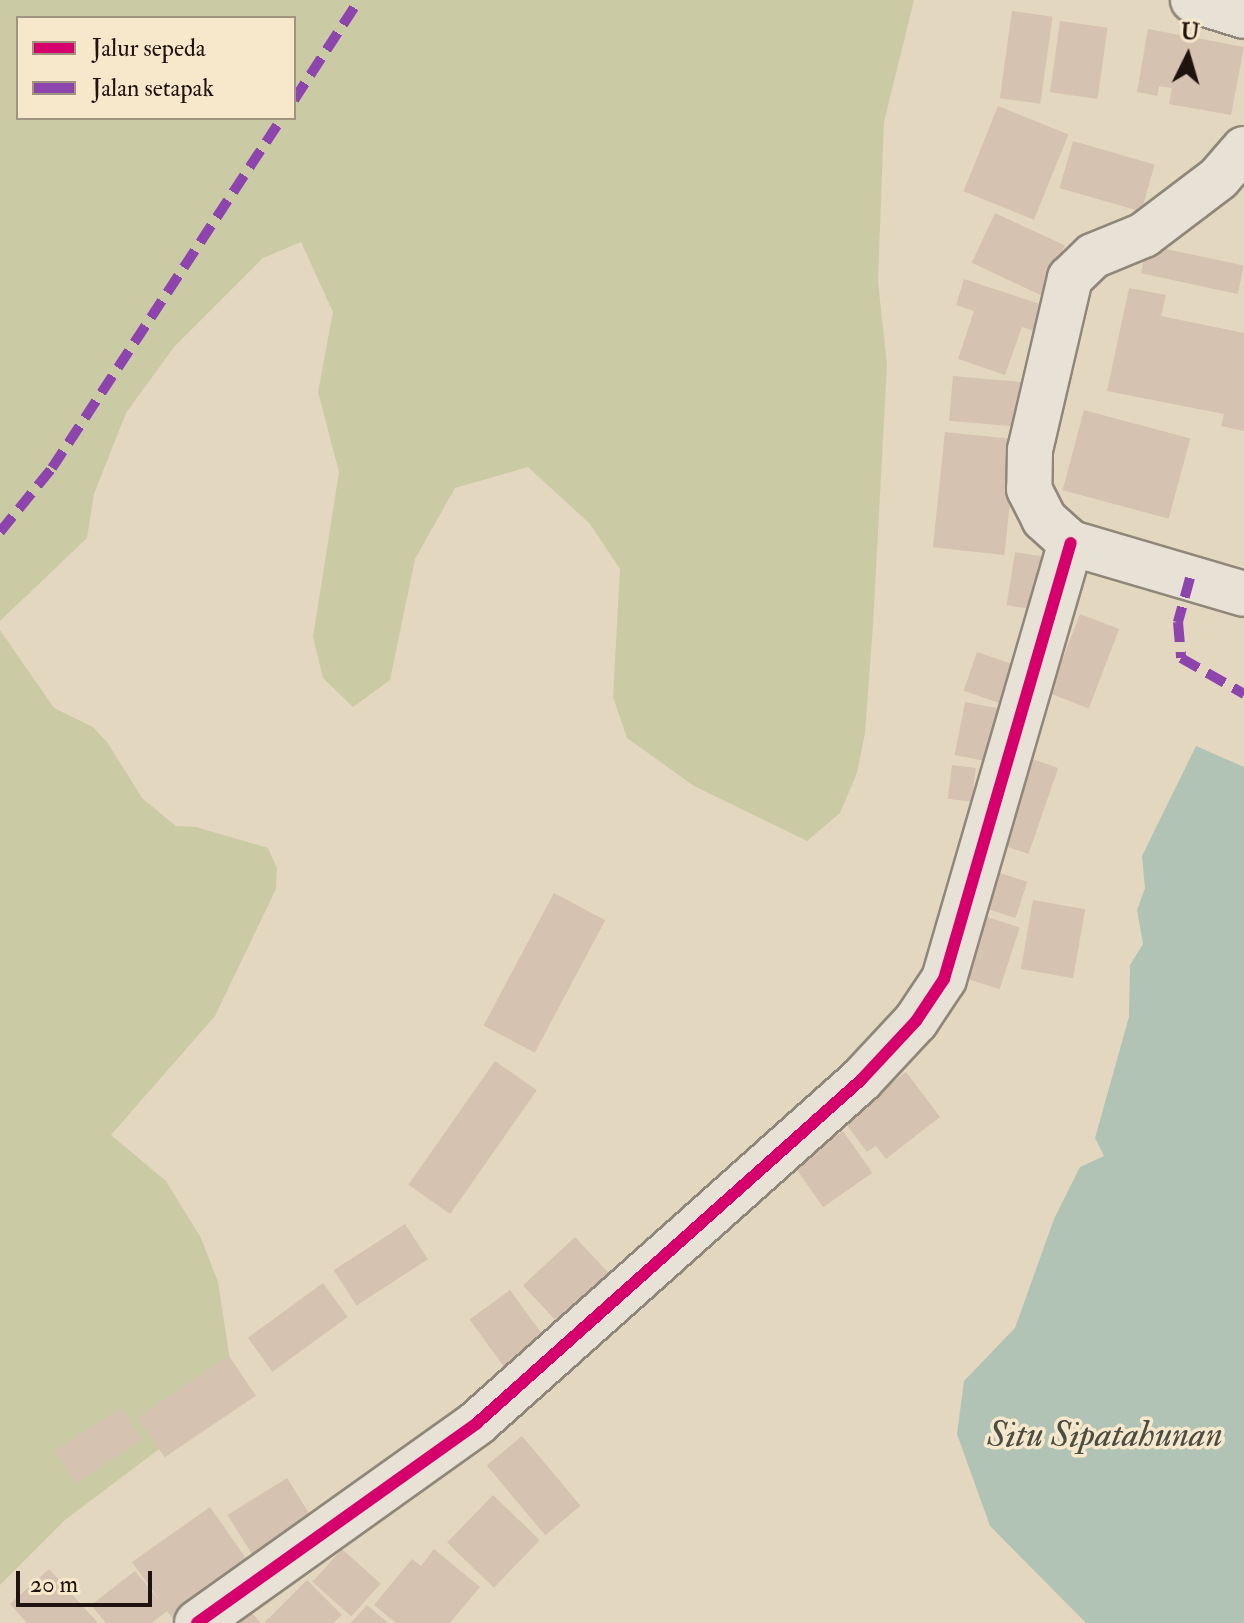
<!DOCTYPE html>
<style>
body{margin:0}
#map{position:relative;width:1244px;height:1623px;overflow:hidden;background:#e4d7bf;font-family:"IM FELL Double Pica",serif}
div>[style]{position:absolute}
.green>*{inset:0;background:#cacba5}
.water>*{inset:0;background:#b1c3b4}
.building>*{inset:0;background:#d5c2b1;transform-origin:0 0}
.roads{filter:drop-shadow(2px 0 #8f8779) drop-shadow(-2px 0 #8f8779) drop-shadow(0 2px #8f8779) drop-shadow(0 -2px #8f8779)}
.minor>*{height:44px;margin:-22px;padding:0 22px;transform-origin:22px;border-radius:22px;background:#e8e2d6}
.quiet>*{height:10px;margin-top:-5px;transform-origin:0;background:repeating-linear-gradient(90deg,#8e44ad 0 20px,transparent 0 30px)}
.cycleway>*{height:12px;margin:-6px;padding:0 6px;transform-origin:6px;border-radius:6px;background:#d6006c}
span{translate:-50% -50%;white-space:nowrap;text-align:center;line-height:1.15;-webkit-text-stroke:7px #f7e8cc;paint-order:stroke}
.water-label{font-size:36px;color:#4a4e47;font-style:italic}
.legend{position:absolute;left:16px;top:16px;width:280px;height:104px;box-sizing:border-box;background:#f7e8cc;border:2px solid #a09380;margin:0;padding:10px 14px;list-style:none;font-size:24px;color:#1e130f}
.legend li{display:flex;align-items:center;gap:16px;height:40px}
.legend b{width:40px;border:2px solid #a09380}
.north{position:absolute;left:1148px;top:16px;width:80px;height:80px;-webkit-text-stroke:6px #f7e8cc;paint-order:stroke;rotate:5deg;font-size:22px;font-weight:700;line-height:32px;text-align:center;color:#1e130f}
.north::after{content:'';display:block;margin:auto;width:28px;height:36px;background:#1e130f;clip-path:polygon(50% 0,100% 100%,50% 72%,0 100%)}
.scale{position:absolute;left:16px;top:1571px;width:136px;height:36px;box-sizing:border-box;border:4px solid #1e130f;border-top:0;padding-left:10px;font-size:24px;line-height:28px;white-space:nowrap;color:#1e130f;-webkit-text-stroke:6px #f7e8cc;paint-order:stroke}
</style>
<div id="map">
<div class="green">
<div style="clip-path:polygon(evenodd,0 0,914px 0,884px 122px,878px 282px,887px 365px,873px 625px,865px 733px,857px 773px,840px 813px,807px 841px,694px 786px,627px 738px,613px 697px,620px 569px,590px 524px,528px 467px,455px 488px,415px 559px,390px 680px,353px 707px,323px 678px,313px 637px,339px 472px,318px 392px,333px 312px,301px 242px,263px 258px,174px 347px,126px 413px,94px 494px,87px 538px,0 621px,0 0,18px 18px,294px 18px,294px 118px,18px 118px,18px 18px)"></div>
<div style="clip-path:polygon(0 630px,54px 708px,93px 727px,107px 742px,142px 798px,176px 826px,196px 827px,268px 848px,277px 868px,276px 889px,215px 1016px,111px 1135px,166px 1181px,201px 1238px,218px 1282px,235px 1392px,65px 1520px,0 1585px)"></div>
</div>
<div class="water">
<div style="clip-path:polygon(1196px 746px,1244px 767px,1244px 1623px,1086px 1623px,990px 1526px,957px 1434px,964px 1381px,1015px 1328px,1054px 1219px,1080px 1167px,1104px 1156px,1095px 1138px,1129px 1017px,1130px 965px,1143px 944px,1137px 910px,1145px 888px,1142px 856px)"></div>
</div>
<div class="building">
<div style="left:1012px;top:11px;width:41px;height:88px;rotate:8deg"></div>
<div style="left:1060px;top:21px;width:48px;height:72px;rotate:8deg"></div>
<div style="clip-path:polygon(1148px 29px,1244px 47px,1231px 115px,1169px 104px,1172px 88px,1159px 86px,1157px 96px,1137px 92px)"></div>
<div style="left:998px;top:106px;width:76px;height:92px;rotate:22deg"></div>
<div style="left:1073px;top:141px;width:85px;height:49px;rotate:16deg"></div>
<div style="left:995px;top:213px;width:77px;height:55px;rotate:25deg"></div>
<div style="left:1147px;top:245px;width:99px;height:29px;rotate:12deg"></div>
<div style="clip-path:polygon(964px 279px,1049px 307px,1041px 333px,1022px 327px,1005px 375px,958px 359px,974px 311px,956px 305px)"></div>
<div style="clip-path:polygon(1129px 288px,1166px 295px,1161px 316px,1244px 333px,1244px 431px,1221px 426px,1224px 414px,1107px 391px)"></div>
<div style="left:953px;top:376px;width:70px;height:45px;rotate:5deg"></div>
<div style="left:1084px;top:410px;width:110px;height:83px;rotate:15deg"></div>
<div style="left:945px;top:432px;width:72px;height:116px;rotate:6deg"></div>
<div style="left:1015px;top:552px;width:32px;height:54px;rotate:9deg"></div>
<div style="left:1080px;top:614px;width:42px;height:85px;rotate:21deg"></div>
<div style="left:977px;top:652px;width:49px;height:41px;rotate:19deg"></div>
<div style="left:965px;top:702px;width:36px;height:54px;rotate:11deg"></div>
<div style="left:1026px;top:757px;width:34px;height:91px;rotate:19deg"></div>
<div style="left:952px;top:765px;width:24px;height:34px;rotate:7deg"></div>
<div style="left:994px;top:871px;width:35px;height:38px;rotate:18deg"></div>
<div style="left:554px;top:893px;width:58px;height:150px;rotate:28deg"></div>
<div style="left:1033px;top:900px;width:53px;height:70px;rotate:10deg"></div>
<div style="left:975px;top:913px;width:47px;height:65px;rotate:18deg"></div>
<div style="left:495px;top:1061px;width:51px;height:151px;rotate:35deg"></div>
<div style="clip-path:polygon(906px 1072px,940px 1117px,886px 1159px,876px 1146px,867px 1152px,843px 1120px)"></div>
<div style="left:843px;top:1131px;width:51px;height:60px;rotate:55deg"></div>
<div style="left:405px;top:1224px;width:42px;height:85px;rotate:57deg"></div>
<div style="left:575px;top:1237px;width:62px;height:71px;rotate:47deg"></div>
<div style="left:323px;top:1283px;width:42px;height:93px;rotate:54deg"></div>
<div style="left:510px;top:1290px;width:67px;height:50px;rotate:54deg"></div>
<div style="left:229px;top:1356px;width:48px;height:110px;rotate:56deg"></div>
<div style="left:121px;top:1408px;width:38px;height:79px;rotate:57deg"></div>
<div style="left:522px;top:1436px;width:91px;height:46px;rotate:50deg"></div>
<div style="left:287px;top:1478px;width:47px;height:70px;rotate:58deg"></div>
<div style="left:493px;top:1495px;width:65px;height:66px;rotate:44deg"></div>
<div style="clip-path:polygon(210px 1507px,250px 1564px,172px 1618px,167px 1611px,152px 1623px,106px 1623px,91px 1605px,135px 1571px,161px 1602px,132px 1562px)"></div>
<div style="left:342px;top:1549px;width:52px;height:44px;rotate:42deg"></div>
<div style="clip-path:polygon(434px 1549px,480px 1587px,450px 1623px,396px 1623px,374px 1605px,412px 1559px,421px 1566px)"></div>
<div style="clip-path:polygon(49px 1569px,98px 1623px,27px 1623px,10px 1604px)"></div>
<div style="clip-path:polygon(307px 1580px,342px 1615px,333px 1623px,264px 1623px)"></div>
<div style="clip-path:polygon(367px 1605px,388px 1623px,351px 1623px)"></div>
<div style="clip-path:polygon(250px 1611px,261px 1623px,238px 1623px)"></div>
</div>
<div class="roads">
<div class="minor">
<div style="left:1193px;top:0;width:53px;rotate:17.4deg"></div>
<div style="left:1244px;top:149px;width:38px;rotate:131deg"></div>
<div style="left:1219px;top:178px;width:94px;rotate:142.8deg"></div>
<div style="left:1144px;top:235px;width:55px;rotate:157.6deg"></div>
<div style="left:1093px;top:256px;width:32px;rotate:136deg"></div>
<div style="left:1070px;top:278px;width:177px;rotate:103.1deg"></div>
<div style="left:1030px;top:450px;width:39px;rotate:91deg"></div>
<div style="left:1029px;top:489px;width:34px;rotate:63deg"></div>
<div style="left:1044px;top:519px;width:36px;rotate:42deg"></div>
<div style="left:1071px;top:543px;width:180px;rotate:16.4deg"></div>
<div style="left:197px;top:1623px;width:344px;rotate:-35.5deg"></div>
<div style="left:477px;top:1423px;width:515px;rotate:-41.77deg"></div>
<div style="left:861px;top:1080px;width:81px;rotate:-47deg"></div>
<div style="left:916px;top:1021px;width:50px;rotate:-56.3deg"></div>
<div style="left:944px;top:979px;width:454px;rotate:-73.8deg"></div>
</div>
</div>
<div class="quiet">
<div style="left:294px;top:100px;width:119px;rotate:-57deg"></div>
<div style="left:0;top:532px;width:82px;rotate:-50.9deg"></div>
<div style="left:52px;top:468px;width:419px;rotate:-56.7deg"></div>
<div style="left:1190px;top:578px;width:46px;rotate:105.3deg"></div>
<div style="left:1178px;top:622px;width:36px;rotate:85deg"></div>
<div style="left:1181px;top:658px;width:73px;rotate:29.7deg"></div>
</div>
<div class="cycleway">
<div style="left:197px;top:1623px;width:344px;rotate:-35.5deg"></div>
<div style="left:477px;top:1423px;width:515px;rotate:-41.77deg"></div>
<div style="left:861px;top:1080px;width:81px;rotate:-47deg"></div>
<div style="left:916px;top:1021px;width:50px;rotate:-56.3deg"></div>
<div style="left:944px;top:979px;width:454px;rotate:-73.8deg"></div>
</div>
<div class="water-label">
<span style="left:1105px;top:1435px">Situ Sipatahunan</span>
</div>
<ul class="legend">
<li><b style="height:10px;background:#d6006c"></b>Jalur sepeda</li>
<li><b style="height:10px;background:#8e44ad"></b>Jalan setapak</li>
</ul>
<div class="north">U</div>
<div class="scale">20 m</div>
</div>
